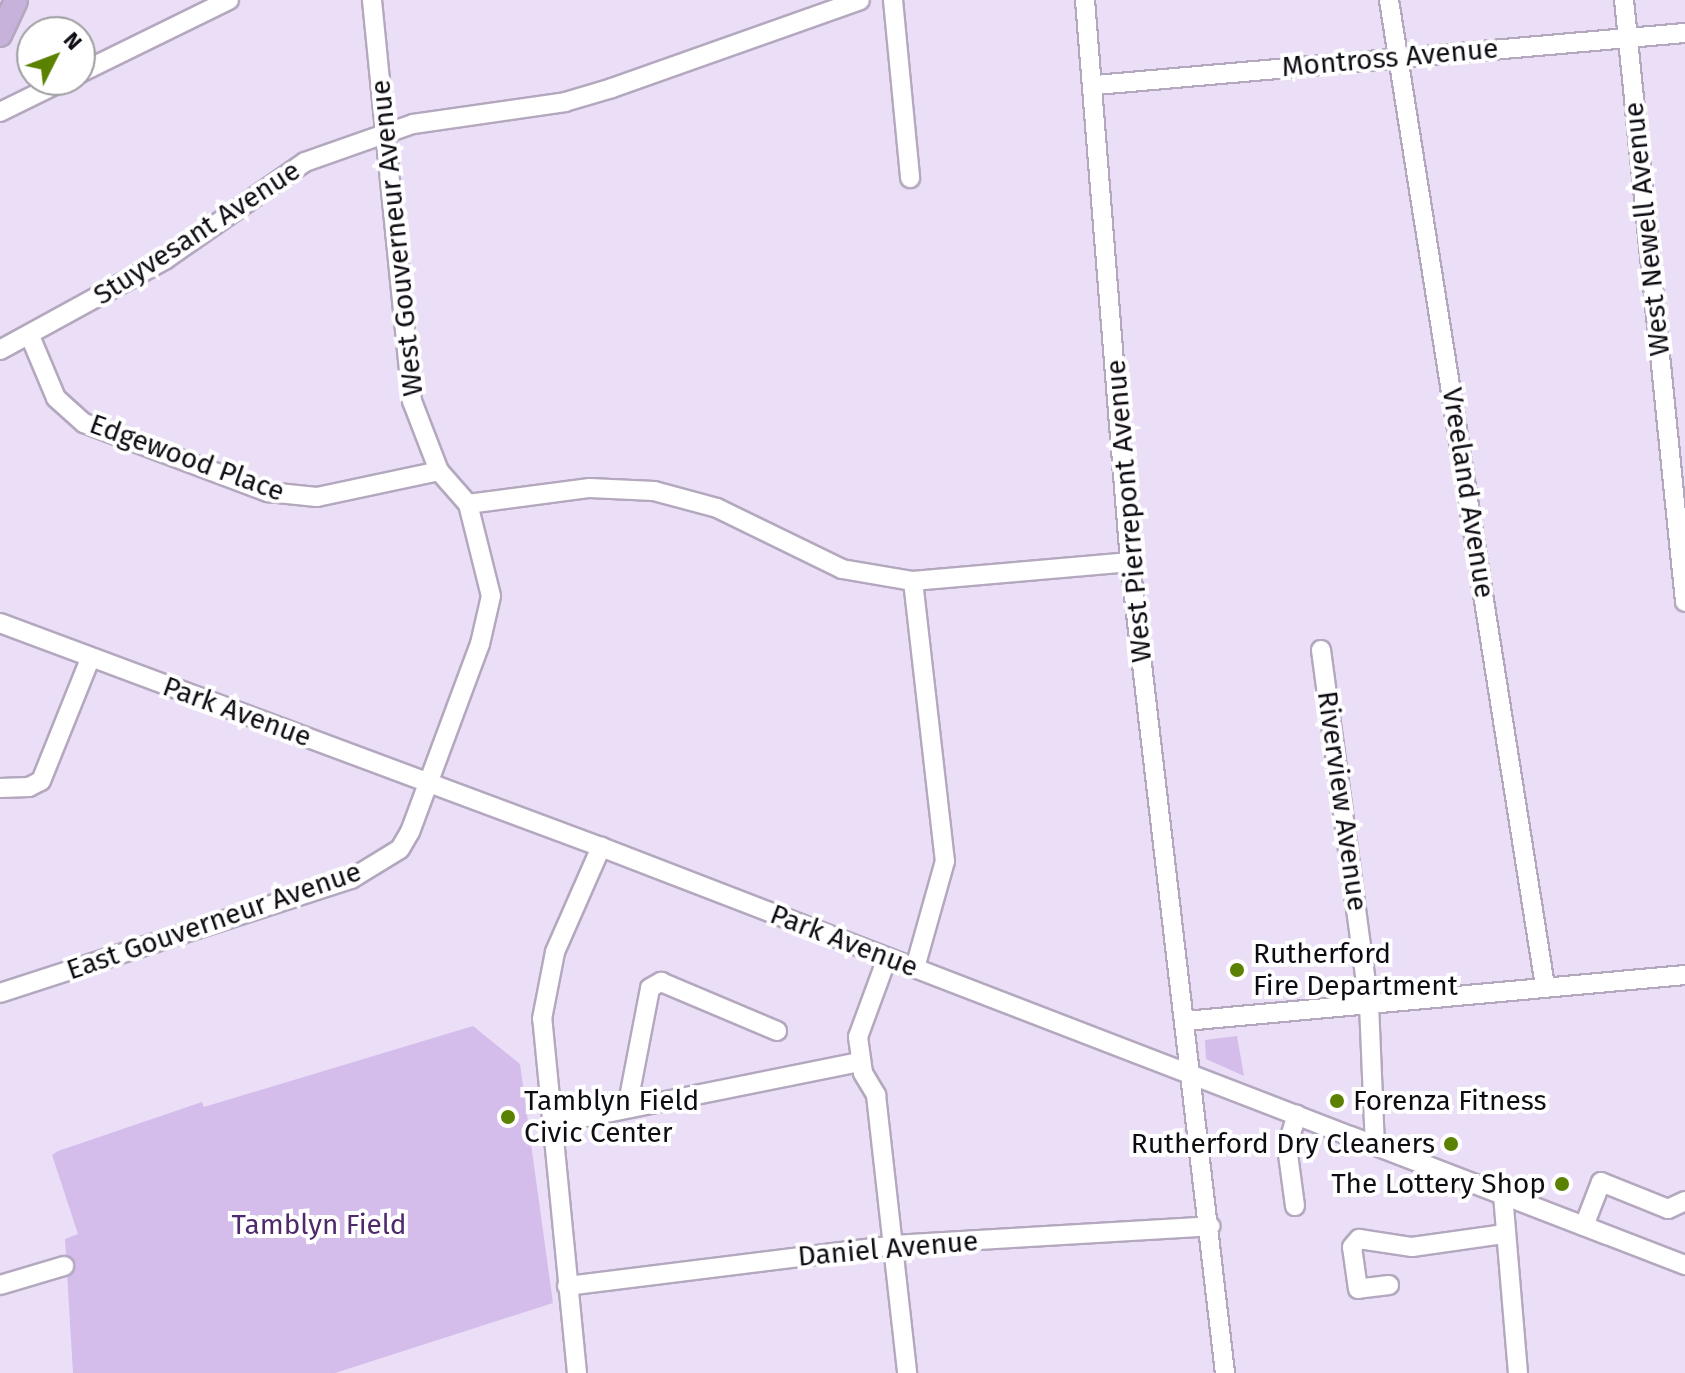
<!DOCTYPE html>
<style>
body{margin:0}
#map{position:relative;width:1685px;height:1373px;overflow:hidden;background:#ebdff7;font-family:"Fira Sans",sans-serif}
div>[style]{position:absolute}
.green>*{inset:0;background:#d4bdeb}
.roads{filter:drop-shadow(2px 0 #b4a8bf) drop-shadow(-2px 0 #b4a8bf) drop-shadow(0 2px #b4a8bf) drop-shadow(0 -2px #b4a8bf)}
.minor>*{height:18px;margin:-9px;padding:0 9px;transform-origin:9px;border-radius:9px;background:#fff}
.major>*{height:22px;margin:-11px;padding:0 11px;transform-origin:11px;border-radius:11px;background:#c7b2dc}
.dots>*{width:22px;height:22px;translate:-50% -50%;box-sizing:border-box;border:4px solid #fff;border-radius:50%}
span{translate:-50% -50%;white-space:nowrap;text-align:center;line-height:1.15;-webkit-text-stroke:8px #fff;paint-order:stroke}
.street-label{font-size:28px;color:#100c14}
.poi-label{font-size:28px;color:#100c14}
.left{translate:0 -50%;text-align:left}
.right{translate:-100% -50%;text-align:right}
.park-label{font-size:28px;color:#4e296b}
.north{position:absolute;left:16px;top:16px;width:80px;height:80px;box-sizing:border-box;background:#fff;border:2px solid #9f9ea1;border-radius:50%;rotate:48deg;font-size:22px;font-weight:700;line-height:32px;text-align:center;color:#100c14}
.north::after{content:'';display:block;margin:auto;width:28px;height:36px;background:#5a8100;clip-path:polygon(50% 0,100% 100%,50% 72%,0 100%)}
</style>
<div id="map">
<div class="green">
<div style="clip-path:polygon(473px 1026px,520px 1064px,553px 1303px,335px 1373px,73px 1373px,65px 1239px,78px 1234px,52px 1155px,58px 1151px,202px 1102px,204px 1107px)"></div>
<div style="clip-path:polygon(1237px 1036px,1244px 1076px,1206px 1059px,1205px 1040px)"></div>
</div>
<div class="roads">
<div class="minor">
<div style="left:893px;top:0;width:179px;rotate:84.5deg"></div>
<div style="left:1085px;top:0;width:564px;rotate:85.42deg"></div>
<div style="left:1130px;top:562px;width:817px;rotate:83.32deg"></div>
<div style="left:1389px;top:0;width:998px;rotate:81.01deg"></div>
<div style="left:1624px;top:0;width:605px;rotate:84.21deg"></div>
<div style="left:80px;top:73px;width:166px;rotate:-26.1deg"></div>
<div style="left:1096px;top:85px;width:591px;rotate:-5.05deg"></div>
<div style="left:0;top:112px;width:72px;rotate:-26.2deg"></div>
<div style="left:30px;top:336px;width:67px;rotate:67.2deg"></div>
<div style="left:56px;top:398px;width:38px;rotate:42deg"></div>
<div style="left:84px;top:423px;width:197px;rotate:20.6deg"></div>
<div style="left:268px;top:492px;width:49px;rotate:5.8deg"></div>
<div style="left:317px;top:497px;width:125px;rotate:-12deg"></div>
<div style="left:0;top:350px;width:189px;rotate:-28.7deg"></div>
<div style="left:166px;top:259px;width:169px;rotate:-34.9deg"></div>
<div style="left:305px;top:162px;width:114px;rotate:-19.4deg"></div>
<div style="left:413px;top:124px;width:154px;rotate:-8.2deg"></div>
<div style="left:565px;top:102px;width:49px;rotate:-16.6deg"></div>
<div style="left:612px;top:88px;width:263px;rotate:-19.5deg"></div>
<div style="left:468px;top:504px;width:123px;rotate:-7.5deg"></div>
<div style="left:590px;top:488px;width:64px;rotate:2.7deg"></div>
<div style="left:654px;top:491px;width:65px;rotate:15.1deg"></div>
<div style="left:717px;top:508px;width:139px;rotate:26deg"></div>
<div style="left:842px;top:569px;width:72px;rotate:9.6deg"></div>
<div style="left:913px;top:581px;width:218px;rotate:-5deg"></div>
<div style="left:913px;top:581px;width:282px;rotate:83.5deg"></div>
<div style="left:945px;top:861px;width:111px;rotate:105.7deg"></div>
<div style="left:0;top:623px;width:641px;rotate:20.44deg"></div>
<div style="left:601px;top:847px;width:1162px;rotate:21.09deg"></div>
<div style="left:1321px;top:650px;width:357px;rotate:82.3deg"></div>
<div style="left:1369px;top:1004px;width:141px;rotate:87.6deg"></div>
<div style="left:0;top:788px;width:29px;rotate:-2deg"></div>
<div style="left:29px;top:787px;width:13px;rotate:-27deg"></div>
<div style="left:41px;top:781px;width:131px;rotate:-68.1deg"></div>
<div style="left:887px;top:958px;width:84px;rotate:110.2deg"></div>
<div style="left:858px;top:1037px;width:36px;rotate:82deg"></div>
<div style="left:863px;top:1073px;width:26px;rotate:59deg"></div>
<div style="left:876px;top:1095px;width:280px;rotate:83.6deg"></div>
<div style="left:0;top:993px;width:369px;rotate:-18deg"></div>
<div style="left:351px;top:879px;width:57px;rotate:-31.5deg"></div>
<div style="left:400px;top:849px;width:20px;rotate:-60deg"></div>
<div style="left:410px;top:832px;width:201px;rotate:-69.6deg"></div>
<div style="left:480px;top:644px;width:49px;rotate:-77.1deg"></div>
<div style="left:491px;top:596px;width:95px;rotate:-104deg"></div>
<div style="left:468px;top:504px;width:44px;rotate:-131.3deg"></div>
<div style="left:439px;top:471px;width:75px;rotate:-111.1deg"></div>
<div style="left:412px;top:401px;width:403px;rotate:-95.7deg"></div>
<div style="left:1185px;top:1021px;width:502px;rotate:-5.26deg"></div>
<div style="left:627px;top:1108px;width:122px;rotate:-79.1deg"></div>
<div style="left:650px;top:988px;width:13px;rotate:-29deg"></div>
<div style="left:661px;top:982px;width:126px;rotate:22.9deg"></div>
<div style="left:552px;top:1124px;width:314px;rotate:-11.4deg"></div>
<div style="left:1503px;top:1195px;width:179px;rotate:85.2deg"></div>
<div style="left:1295px;top:1206px;width:60px;rotate:-97.7deg"></div>
<div style="left:1287px;top:1147px;width:34px;rotate:-73deg"></div>
<div style="left:1584px;top:1226px;width:47px;rotate:-68.9deg"></div>
<div style="left:1601px;top:1182px;width:72px;rotate:21.9deg"></div>
<div style="left:1668px;top:1209px;width:19px;rotate:-25deg"></div>
<div style="left:0;top:1285px;width:67px;rotate:-16.5deg"></div>
<div style="left:1389px;top:1285px;width:31px;rotate:173deg"></div>
<div style="left:1358px;top:1289px;width:42px;rotate:-98.1deg"></div>
<div style="left:1352px;top:1247px;width:11px;rotate:-49deg"></div>
<div style="left:1359px;top:1239px;width:54px;rotate:8.6deg"></div>
<div style="left:1412px;top:1247px;width:92px;rotate:-8.1deg"></div>
<div style="left:567px;top:1286px;width:330px;rotate:-7.1deg"></div>
<div style="left:894px;top:1245px;width:317px;rotate:-3.4deg"></div>
<div style="left:577px;top:1373px;width:356px;rotate:-95.6deg"></div>
<div style="left:542px;top:1019px;width:68px;rotate:-79deg"></div>
<div style="left:555px;top:952px;width:115px;rotate:-66.3deg"></div>
</div>
<div class="major">
<div style="left:0;top:35px;width:38px;rotate:-65deg"></div>
</div>
</div>
<div class="dots">
<div style="left:1237px;top:970px;background:#5a8100"></div>
<div style="left:1337px;top:1101px;background:#5a8100"></div>
<div style="left:508px;top:1117px;background:#5a8100"></div>
<div style="left:1451px;top:1144px;background:#5a8100"></div>
<div style="left:1562px;top:1184px;background:#5a8100"></div>
</div>
<div class="street-label">
<span style="left:1390px;top:58px;rotate:-5deg">Montross Avenue</span>
<span style="left:1647px;top:229px;rotate:-96deg">West Newell Avenue</span>
<span style="left:197px;top:233px;rotate:-33deg">Stuyvesant Avenue</span>
<span style="left:397px;top:238px;rotate:-96deg">West Gouverneur Avenue</span>
<span style="left:187px;top:458px;rotate:20deg">Edgewood Place</span>
<span style="left:1468px;top:493px;rotate:81deg">Vreeland Avenue</span>
<span style="left:1129px;top:511px;rotate:-95deg">West Pierrepont Avenue</span>
<span style="left:237px;top:712px;rotate:20deg">Park Avenue</span>
<span style="left:1342px;top:801px;rotate:82deg">Riverview Avenue</span>
<span style="left:214px;top:921px;rotate:-19deg">East Gouverneur Avenue</span>
<span style="left:844px;top:941px;rotate:21deg">Park Avenue</span>
<span style="left:888px;top:1249px;rotate:-5deg">Daniel Avenue</span>
</div>
<div class="poi-label">
<span class="left" style="left:1253px;top:970px">Rutherford<br>Fire Department</span>
<span class="left" style="left:524px;top:1117px">Tamblyn Field<br>Civic Center</span>
<span class="left" style="left:1353px;top:1101px">Forenza Fitness</span>
<span class="right" style="left:1435px;top:1144px">Rutherford Dry Cleaners</span>
<span class="right" style="left:1546px;top:1184px">The Lottery Shop</span>
</div>
<div class="park-label">
<span style="left:319px;top:1225px">Tamblyn Field</span>
</div>
<div class="north">N</div>
</div>
